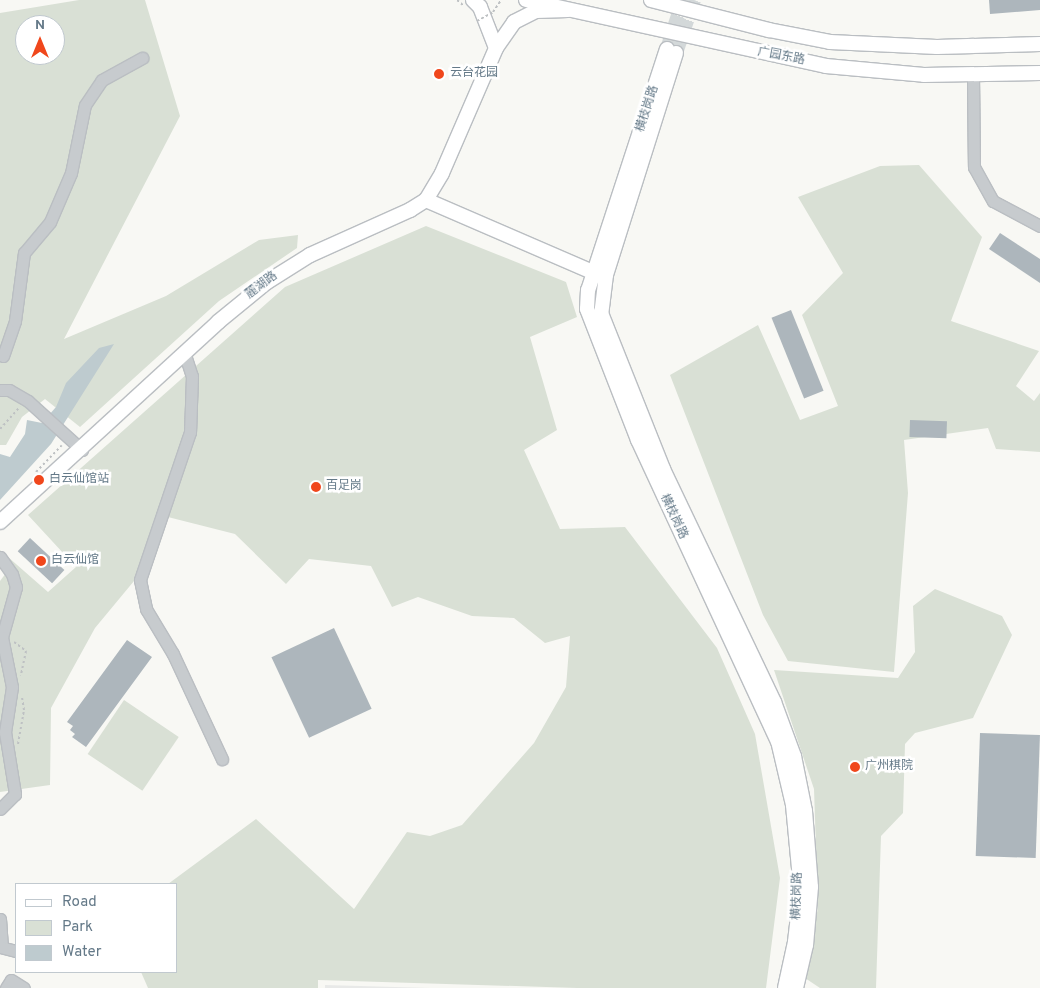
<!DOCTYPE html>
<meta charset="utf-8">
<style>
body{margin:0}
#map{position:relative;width:1040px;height:988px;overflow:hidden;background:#f8f8f4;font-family:Overpass,"Noto Sans SC",sans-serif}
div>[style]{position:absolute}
.built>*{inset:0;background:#e8e9e8}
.green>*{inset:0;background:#d9e0d5;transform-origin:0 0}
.water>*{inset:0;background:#becbcf}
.building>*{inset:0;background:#adb6bc;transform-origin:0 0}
.major-tunnel>*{height:14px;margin-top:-7px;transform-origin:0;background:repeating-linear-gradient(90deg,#d3d8d9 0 14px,transparent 0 21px)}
.path>*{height:2px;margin-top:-1px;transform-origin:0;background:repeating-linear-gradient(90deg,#bec1c3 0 2.5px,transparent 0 5px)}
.roads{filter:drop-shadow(1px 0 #babec2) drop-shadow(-1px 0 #babec2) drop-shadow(0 1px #babec2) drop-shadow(0 -1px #babec2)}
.minor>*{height:11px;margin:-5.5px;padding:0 5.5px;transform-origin:5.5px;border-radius:5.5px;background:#c7cbce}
.major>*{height:14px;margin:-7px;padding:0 7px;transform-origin:7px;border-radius:7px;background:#fff}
.path-bridge>*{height:2px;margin-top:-1px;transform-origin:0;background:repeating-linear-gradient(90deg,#bec1c3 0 2.5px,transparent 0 5px)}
.dots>*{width:14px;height:14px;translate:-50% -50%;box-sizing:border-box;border:2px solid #fff;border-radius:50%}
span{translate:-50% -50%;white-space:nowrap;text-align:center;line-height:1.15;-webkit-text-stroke:5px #fff;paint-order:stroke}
.street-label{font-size:12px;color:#647988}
.poi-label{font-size:12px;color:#647988}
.left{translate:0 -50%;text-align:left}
.legend{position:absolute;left:15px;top:883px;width:162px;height:90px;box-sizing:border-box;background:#fff;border:1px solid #c1c9cf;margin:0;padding:6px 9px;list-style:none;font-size:15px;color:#647988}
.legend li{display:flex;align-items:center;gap:10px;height:25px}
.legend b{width:25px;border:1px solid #c1c9cf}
.north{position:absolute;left:15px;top:15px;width:50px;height:50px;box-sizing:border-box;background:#fff;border:1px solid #c1c9cf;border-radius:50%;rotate:0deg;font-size:14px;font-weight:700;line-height:20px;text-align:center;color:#647988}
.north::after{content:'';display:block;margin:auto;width:18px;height:22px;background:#f0471c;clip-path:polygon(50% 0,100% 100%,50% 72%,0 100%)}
</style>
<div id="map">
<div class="built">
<div style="clip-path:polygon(325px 985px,430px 988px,325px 988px)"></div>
</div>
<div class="green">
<div style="clip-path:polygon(evenodd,79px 0,145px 0,180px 116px,64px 339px,166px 296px,259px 240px,298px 235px,297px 248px,219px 301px,80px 427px,45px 399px,22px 417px,6px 445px,0 445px,0 13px,79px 0,25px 25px,55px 25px,55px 55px,25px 55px,25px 25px)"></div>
<div style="clip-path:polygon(919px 165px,982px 237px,951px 321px,1039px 351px,1016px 386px,1034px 401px,1040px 393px,1040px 452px,996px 449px,988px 428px,904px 440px,908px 493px,894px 672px,788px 661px,763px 615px,670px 375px,758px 325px,800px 420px,838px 406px,802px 315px,843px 273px,798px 197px,880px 166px)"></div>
<div style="clip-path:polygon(426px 226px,566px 282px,577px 317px,530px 337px,557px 430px,524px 450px,560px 529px,625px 527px,717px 648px,755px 734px,780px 878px,766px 988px,577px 988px,318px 980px,318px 988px,148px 988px,141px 972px,176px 972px,176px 884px,168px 884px,256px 819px,354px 909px,407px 832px,430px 836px,462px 825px,534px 743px,566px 687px,570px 636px,545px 643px,514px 618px,472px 616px,418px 597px,392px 607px,371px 566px,309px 559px,286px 584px,235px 534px,156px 514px,134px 581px,95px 628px,51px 708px,50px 785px,0 792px,0 581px,6px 573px,0 568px,0 550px,48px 592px,76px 567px,28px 515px,285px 287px)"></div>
<div style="clip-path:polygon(935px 589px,1002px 616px,1012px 635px,973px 718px,915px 733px,905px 744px,903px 813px,881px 836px,876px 988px,820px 988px,805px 978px,818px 907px,814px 789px,774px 670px,898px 678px,915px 652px,913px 606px)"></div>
<div style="left:124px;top:700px;width:66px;height:65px;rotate:34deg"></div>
</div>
<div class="water">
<div style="clip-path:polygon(114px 344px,51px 444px,0 500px,0 454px,10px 457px,25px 434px,27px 420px,42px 423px,56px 407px,66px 383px,99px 348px)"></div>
</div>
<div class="building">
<div style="clip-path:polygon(989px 0,1040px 0,1040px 10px,990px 14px)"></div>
<div style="clip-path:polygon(1000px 233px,1040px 259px,1040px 283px,989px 249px)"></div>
<div style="left:791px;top:310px;width:87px;height:21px;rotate:68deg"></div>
<div style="left:910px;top:420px;width:37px;height:17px;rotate:2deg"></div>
<div style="left:30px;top:538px;width:47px;height:18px;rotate:43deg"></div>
<div style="left:334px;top:628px;width:89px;height:69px;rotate:65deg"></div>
<div style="clip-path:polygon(127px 640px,152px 657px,86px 747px,72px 737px,75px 734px,70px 730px,73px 726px,67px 722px)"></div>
<div style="left:980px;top:733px;width:60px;height:123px;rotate:2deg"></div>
</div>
<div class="major-tunnel">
<div style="left:667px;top:49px;width:52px;rotate:-71.9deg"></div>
<div style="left:676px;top:53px;width:56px;rotate:-71.2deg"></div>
</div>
<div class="path">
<div style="left:457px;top:0;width:8px;rotate:40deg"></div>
<div style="left:0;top:429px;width:30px;rotate:-48deg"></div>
<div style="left:36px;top:472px;width:37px;rotate:-46deg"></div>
<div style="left:14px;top:642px;width:15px;rotate:37deg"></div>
<div style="left:26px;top:651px;width:25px;rotate:102deg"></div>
<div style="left:18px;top:744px;width:35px;rotate:-80deg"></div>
<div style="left:24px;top:710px;width:13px;rotate:-99deg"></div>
</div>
<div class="roads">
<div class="minor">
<div style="left:973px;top:76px;width:91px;rotate:89.4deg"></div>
<div style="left:974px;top:167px;width:39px;rotate:61deg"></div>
<div style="left:993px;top:201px;width:53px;rotate:28deg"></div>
<div style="left:185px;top:355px;width:22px;rotate:72deg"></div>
<div style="left:192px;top:376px;width:56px;rotate:92deg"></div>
<div style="left:190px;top:432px;width:156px;rotate:108.7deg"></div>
<div style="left:140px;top:580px;width:30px;rotate:78deg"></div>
<div style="left:146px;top:609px;width:52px;rotate:59deg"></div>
<div style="left:173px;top:654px;width:116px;rotate:65deg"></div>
<div style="left:3px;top:356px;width:37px;rotate:-71deg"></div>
<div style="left:15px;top:321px;width:69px;rotate:-82.5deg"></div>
<div style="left:24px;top:253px;width:40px;rotate:-50deg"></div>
<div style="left:50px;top:222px;width:53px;rotate:-66.8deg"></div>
<div style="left:71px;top:173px;width:69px;rotate:-78.4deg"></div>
<div style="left:85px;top:105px;width:30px;rotate:-56deg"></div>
<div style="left:102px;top:80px;width:46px;rotate:-28.8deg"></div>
<div style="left:0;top:390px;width:9px"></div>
<div style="left:9px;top:390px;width:22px;rotate:30deg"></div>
<div style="left:28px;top:401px;width:73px;rotate:42.2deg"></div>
<div style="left:0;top:557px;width:21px;rotate:55deg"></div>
<div style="left:12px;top:574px;width:14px;rotate:73deg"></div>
<div style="left:16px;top:587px;width:52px;rotate:105.6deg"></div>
<div style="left:2px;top:637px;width:51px;rotate:78.7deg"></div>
<div style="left:12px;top:687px;width:46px;rotate:98.8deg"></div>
<div style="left:5px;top:732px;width:63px;rotate:80.8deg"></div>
<div style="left:15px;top:794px;width:21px;rotate:135deg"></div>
<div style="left:0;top:919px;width:28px;rotate:86deg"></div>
<div style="left:0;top:947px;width:16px;rotate:14deg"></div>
<div style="left:6px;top:988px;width:9px;rotate:-58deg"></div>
<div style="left:11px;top:980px;width:15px;rotate:32deg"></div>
</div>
<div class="major">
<div style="left:473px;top:0;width:10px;rotate:45deg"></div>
<div style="left:480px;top:7px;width:44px;rotate:68.7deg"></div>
<div style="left:526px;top:0;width:307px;rotate:12.4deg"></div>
<div style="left:826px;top:66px;width:98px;rotate:5.2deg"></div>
<div style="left:924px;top:75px;width:116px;rotate:-1deg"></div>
<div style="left:651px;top:0;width:122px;rotate:14.3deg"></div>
<div style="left:769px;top:30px;width:62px;rotate:11.1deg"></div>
<div style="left:830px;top:42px;width:107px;rotate:2.7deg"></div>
<div style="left:937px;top:47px;width:103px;rotate:-1.7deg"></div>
<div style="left:667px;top:49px;width:254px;rotate:108.1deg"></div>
<div style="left:588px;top:290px;width:19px;rotate:93deg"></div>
<div style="left:587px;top:309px;width:141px;rotate:68.7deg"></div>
<div style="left:638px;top:440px;width:332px;rotate:65.1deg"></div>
<div style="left:778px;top:741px;width:66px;rotate:76.8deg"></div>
<div style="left:793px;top:805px;width:85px;rotate:84.6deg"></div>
<div style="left:801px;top:890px;width:52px;rotate:96.6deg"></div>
<div style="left:795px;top:942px;width:47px;rotate:102.3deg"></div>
<div style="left:676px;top:53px;width:233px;rotate:107.5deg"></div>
<div style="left:606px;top:275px;width:38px;rotate:97deg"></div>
<div style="left:601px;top:313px;width:168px;rotate:68.3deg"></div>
<div style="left:663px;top:469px;width:258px;rotate:64.5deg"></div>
<div style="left:774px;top:702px;width:58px;rotate:69.7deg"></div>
<div style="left:794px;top:756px;width:56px;rotate:78.7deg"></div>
<div style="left:805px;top:811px;width:76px;rotate:85.5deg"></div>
<div style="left:811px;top:887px;width:58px;rotate:94.9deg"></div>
<div style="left:806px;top:945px;width:44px;rotate:103.1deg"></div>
<div style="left:426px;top:200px;width:192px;rotate:23.4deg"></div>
<div style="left:0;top:522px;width:296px;rotate:-42.5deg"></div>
<div style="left:218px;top:322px;width:63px;rotate:-39.2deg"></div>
<div style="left:267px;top:282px;width:51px;rotate:-32.1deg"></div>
<div style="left:310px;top:255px;width:110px;rotate:-24.2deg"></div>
<div style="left:410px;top:210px;width:19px;rotate:-32deg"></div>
<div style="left:426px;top:200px;width:31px;rotate:-59deg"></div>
<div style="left:442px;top:173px;width:136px;rotate:-66.6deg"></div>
<div style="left:496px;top:48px;width:32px;rotate:-55deg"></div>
<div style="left:514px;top:22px;width:25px;rotate:-27deg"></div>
<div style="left:536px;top:11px;width:32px;rotate:-2deg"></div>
</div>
</div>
<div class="path-bridge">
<div style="left:477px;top:21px;width:18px;rotate:-29deg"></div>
<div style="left:493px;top:12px;width:14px;rotate:-56deg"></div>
</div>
<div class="dots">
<div style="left:439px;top:74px;background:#f0471c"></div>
<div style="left:39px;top:480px;background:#f0471c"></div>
<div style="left:316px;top:487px;background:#f0471c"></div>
<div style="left:41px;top:561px;background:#f0471c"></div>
<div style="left:855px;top:767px;background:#f0471c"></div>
</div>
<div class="street-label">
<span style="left:781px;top:57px;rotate:11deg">广园东路</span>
<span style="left:648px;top:109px;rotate:-72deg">横枝岗路</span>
<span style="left:262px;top:286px;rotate:-37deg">麓湖路</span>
<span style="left:673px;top:517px;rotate:65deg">横枝岗路</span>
<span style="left:798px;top:896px;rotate:-88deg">横枝岗路</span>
</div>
<div class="poi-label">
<span class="left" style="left:450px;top:74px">云台花园</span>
<span class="left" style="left:49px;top:480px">白云仙馆站</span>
<span class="left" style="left:326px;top:487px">百足岗</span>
<span class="left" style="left:51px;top:561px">白云仙馆</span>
<span class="left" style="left:865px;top:767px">广州棋院</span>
</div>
<ul class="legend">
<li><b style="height:6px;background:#fff"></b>Road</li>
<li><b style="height:14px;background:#d9e0d5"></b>Park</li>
<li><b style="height:14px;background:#becbcf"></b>Water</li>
</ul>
<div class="north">N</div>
</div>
